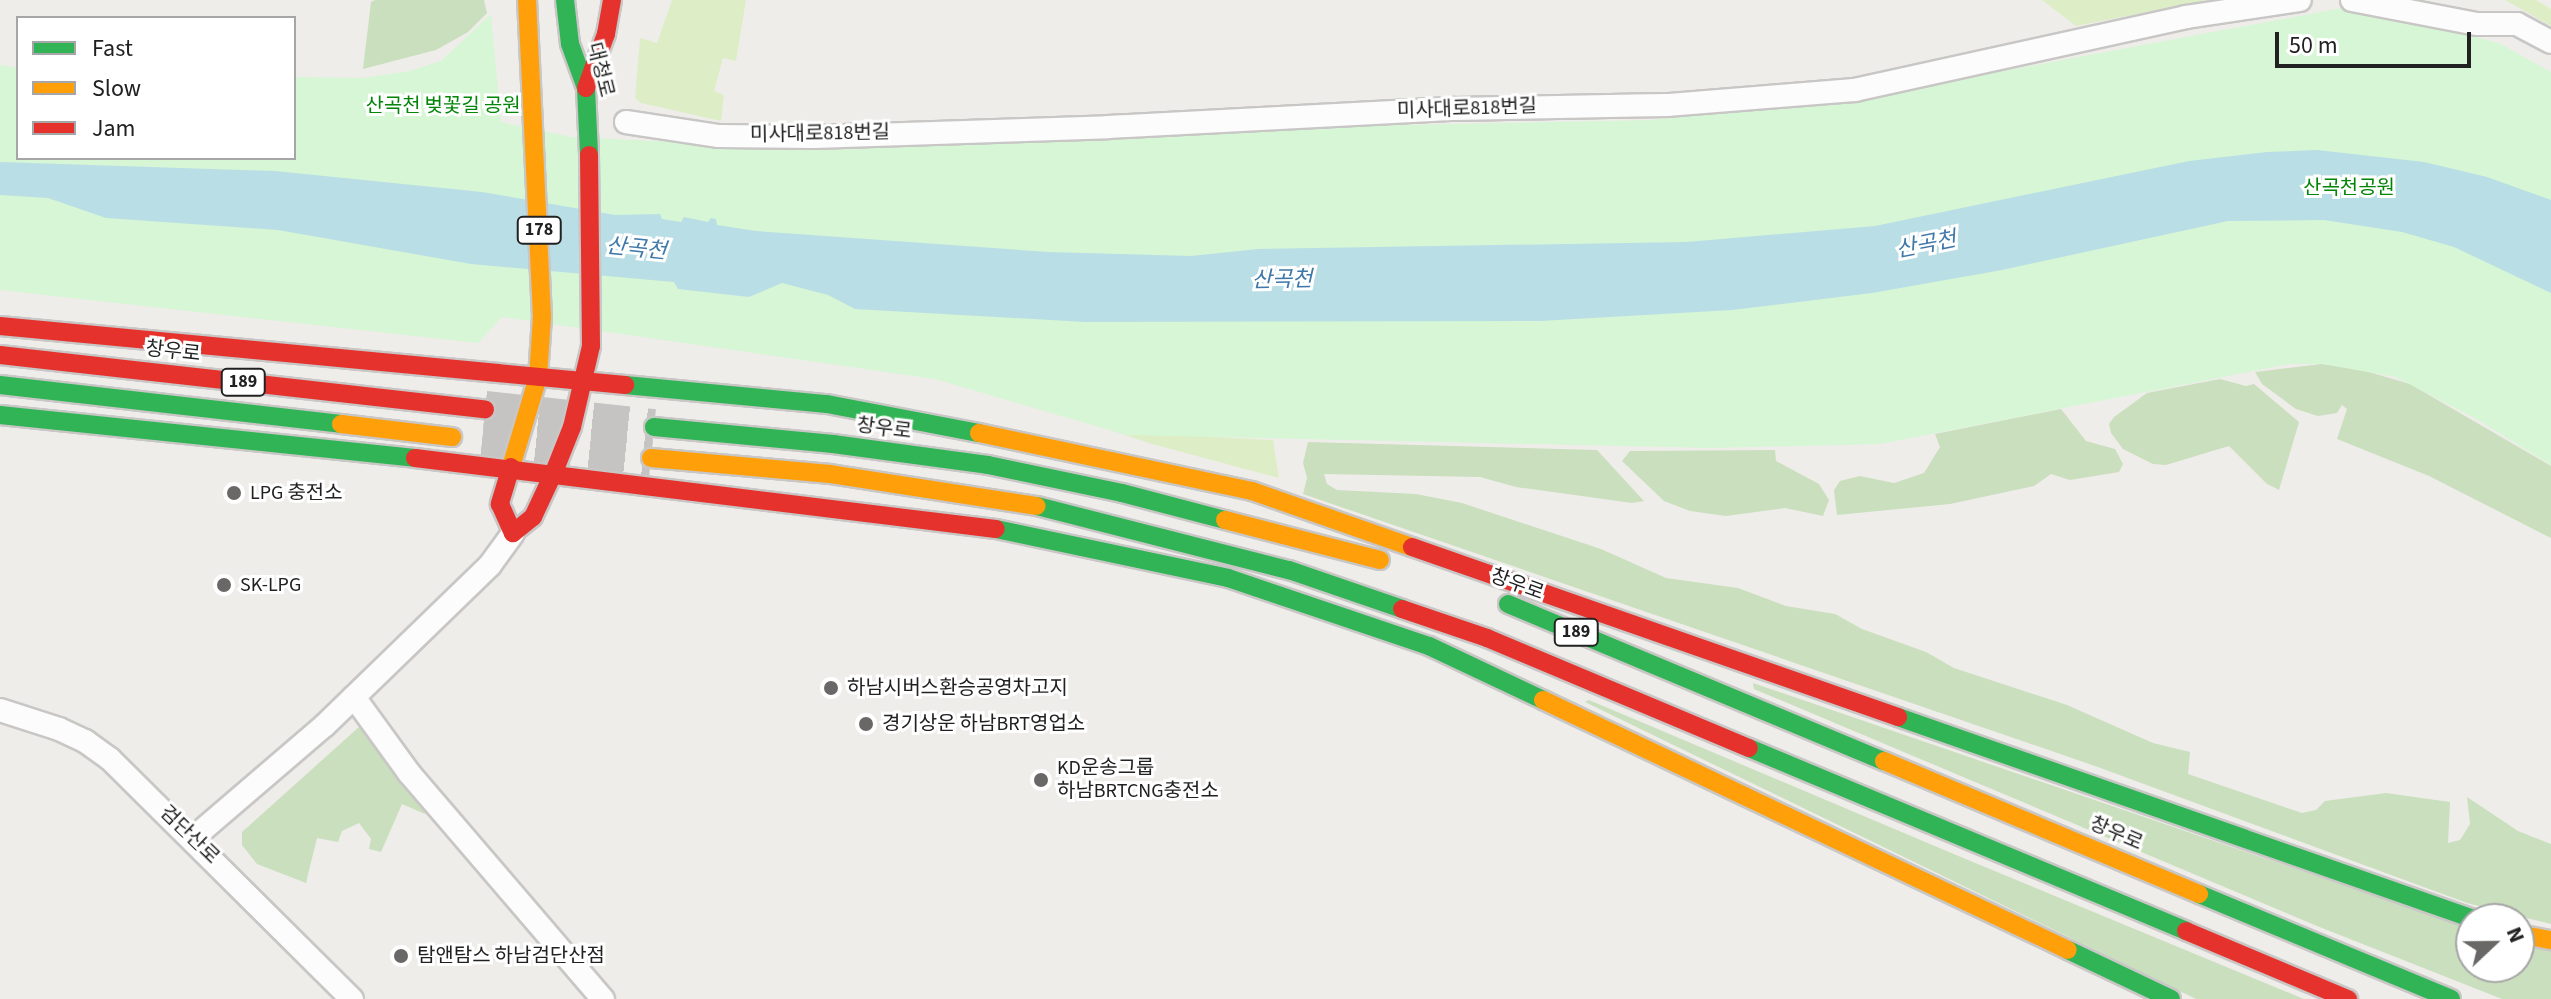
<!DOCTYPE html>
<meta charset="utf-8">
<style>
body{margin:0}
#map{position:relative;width:2551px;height:999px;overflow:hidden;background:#efedea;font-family:"Source Sans 3","Noto Sans KR",sans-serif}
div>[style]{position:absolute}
.grass>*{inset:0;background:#ddeec6}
.forest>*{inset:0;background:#cadfbd}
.park>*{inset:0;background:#d6f6d5}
.water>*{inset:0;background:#badee5}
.primary-tunnel>*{height:36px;margin-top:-18px;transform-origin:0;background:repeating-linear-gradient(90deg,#c6c4c2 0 36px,transparent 0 54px)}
.roads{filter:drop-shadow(2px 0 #c8c7c6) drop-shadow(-2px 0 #c8c7c6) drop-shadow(0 2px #c8c7c6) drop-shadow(0 -2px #c8c7c6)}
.street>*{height:22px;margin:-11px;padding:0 11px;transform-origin:11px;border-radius:11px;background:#fdfcfc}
.fast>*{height:18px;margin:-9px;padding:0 9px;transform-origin:9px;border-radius:9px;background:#30b455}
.slow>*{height:18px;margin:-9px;padding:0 9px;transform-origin:9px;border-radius:9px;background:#ff9f0a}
.jam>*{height:18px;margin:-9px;padding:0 9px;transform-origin:9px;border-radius:9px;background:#e5322d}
.dots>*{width:22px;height:22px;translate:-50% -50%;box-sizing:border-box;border:4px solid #fff;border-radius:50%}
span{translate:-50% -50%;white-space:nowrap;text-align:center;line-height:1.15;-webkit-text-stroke:6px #fff;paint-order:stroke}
.shield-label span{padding:2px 6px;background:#fff;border:2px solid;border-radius:6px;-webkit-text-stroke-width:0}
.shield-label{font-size:18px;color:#212121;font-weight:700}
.street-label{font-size:20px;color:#212121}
.park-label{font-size:20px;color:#038508}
.poi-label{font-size:20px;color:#212121}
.left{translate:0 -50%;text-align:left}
.water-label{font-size:22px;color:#3f78a9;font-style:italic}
.legend{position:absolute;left:16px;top:16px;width:280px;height:144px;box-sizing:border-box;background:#fff;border:2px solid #a6a6a6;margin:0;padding:10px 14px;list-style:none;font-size:24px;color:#212121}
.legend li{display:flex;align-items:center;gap:16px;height:40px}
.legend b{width:40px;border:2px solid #a6a6a6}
.north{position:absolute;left:2455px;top:903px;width:80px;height:80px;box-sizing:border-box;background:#fff;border:2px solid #a6a6a6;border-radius:50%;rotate:68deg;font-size:22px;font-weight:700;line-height:32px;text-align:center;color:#212121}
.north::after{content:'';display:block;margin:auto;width:28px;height:36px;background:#696867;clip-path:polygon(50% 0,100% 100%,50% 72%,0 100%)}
.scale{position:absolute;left:2275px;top:32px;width:196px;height:36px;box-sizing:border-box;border:4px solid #212121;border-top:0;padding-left:10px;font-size:24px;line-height:28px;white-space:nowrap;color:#212121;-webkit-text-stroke:6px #fff;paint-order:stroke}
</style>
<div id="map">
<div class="grass">
<div style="clip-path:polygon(672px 0,746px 0,736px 61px,723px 58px,714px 91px,724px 95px,721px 121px,641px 103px,635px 98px,640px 38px,657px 43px)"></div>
<div style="clip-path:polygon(2042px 0,2209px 0,2076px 26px)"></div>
<div style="clip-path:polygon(2505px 0,2536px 0,2551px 9px,2551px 26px)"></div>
<div style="clip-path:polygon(1116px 432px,1273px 440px,1279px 478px,1152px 444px)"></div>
</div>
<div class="forest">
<div style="clip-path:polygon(375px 0,484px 0,487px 13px,468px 32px,436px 50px,363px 69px,371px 2px)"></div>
<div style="clip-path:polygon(2322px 364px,2362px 370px,2410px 384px,2551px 466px,2551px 538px,2429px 476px,2337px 439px,2347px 409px,2342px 405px,2337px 413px,2318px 416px,2296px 409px,2262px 384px,2255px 372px)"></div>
<div style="clip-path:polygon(2220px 379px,2246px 386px,2254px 384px,2299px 422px,2279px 490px,2267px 484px,2229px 446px,2166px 465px,2153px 464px,2123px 449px,2111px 433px,2109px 424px,2114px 417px,2147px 393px)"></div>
<div style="clip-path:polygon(2061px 409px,2086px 441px,2115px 449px,2123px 464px,2119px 472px,2070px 480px,2051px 474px,2034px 486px,1950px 504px,1837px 515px,1834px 490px,1840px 481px,1860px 476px,1894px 483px,1924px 473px,1940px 447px,1935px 434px)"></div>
<div style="clip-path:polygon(1308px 442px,1597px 450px,1644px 501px,1632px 503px,1516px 487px,1480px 477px,1324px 474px,1327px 484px,1337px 490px,1416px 494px,1462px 503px,1601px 549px,1666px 578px,1738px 588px,1786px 606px,1835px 614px,1862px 629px,1926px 652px,1954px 668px,2067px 705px,2153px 743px,2190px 752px,2188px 774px,2302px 813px,2316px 810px,2325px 801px,2386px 793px,2450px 802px,2448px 843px,2460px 840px,2470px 824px,2467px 797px,2518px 831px,2551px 844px,2551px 924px,2467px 903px,2095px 766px,1303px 494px,1307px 478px,1303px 463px)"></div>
<div style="clip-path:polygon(1775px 450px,1776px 461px,1819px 484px,1829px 500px,1823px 516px,1785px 508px,1726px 516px,1690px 511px,1664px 501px,1622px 461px,1630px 451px)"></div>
<div style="clip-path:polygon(1753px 683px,2471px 929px,2471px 967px,2519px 967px,2519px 945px,2551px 950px,2551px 999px,2502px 999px,2317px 926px,1754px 689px)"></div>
<div style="clip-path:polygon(1589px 700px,1956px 855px,2304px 999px,2196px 999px,1585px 702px)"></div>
<div style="clip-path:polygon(359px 727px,424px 806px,425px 814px,402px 804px,381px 852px,369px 849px,371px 839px,359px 823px,342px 831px,338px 842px,317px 838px,306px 883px,257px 864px,242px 845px,242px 832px)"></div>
</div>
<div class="park">
<div style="clip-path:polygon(2353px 6px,2499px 43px,2551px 72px,2551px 465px,2480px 421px,2396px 377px,2323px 364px,2289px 364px,1880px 444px,1711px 448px,1126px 435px,935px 379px,502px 317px,478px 343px,0 290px,0 65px,18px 68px,18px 158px,294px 158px,294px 77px,363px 78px,409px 71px,441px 61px,491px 14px,501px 122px,571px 137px,714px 144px,1106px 131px,1650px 120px,1837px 102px)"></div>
</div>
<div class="water">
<div style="clip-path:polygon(2317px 150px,2424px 162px,2487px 177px,2551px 200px,2551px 293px,2454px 247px,2402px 232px,2324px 220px,2228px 221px,2002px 270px,1872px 293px,1732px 310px,1540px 321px,1085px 322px,855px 309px,828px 295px,782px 283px,749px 297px,678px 289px,674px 282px,471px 264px,278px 230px,106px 218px,48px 198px,0 195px,0 162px,275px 171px,482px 192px,615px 215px,660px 214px,662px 219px,681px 222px,684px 217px,708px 222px,711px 218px,716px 219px,717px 225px,756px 231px,1048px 252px,1191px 256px,1258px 249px,1686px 242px,1875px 226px,2189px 161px,2267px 152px)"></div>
</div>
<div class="primary-tunnel">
<div style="left:485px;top:409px;width:170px;rotate:6.1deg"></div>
<div style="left:482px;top:440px;width:170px;rotate:6.1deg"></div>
</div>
<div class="roads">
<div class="street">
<div style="left:2352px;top:0;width:127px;rotate:10.9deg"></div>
<div style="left:2477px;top:24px;width:40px"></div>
<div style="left:2517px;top:24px;width:38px;rotate:28deg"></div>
<div style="left:626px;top:122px;width:94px;rotate:8.6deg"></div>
<div style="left:719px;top:136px;width:95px;rotate:0.6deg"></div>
<div style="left:814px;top:137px;width:294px;rotate:-1.9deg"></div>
<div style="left:1108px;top:127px;width:347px;rotate:-3deg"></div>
<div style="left:1455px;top:109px;width:213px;rotate:-1.1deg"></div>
<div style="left:1668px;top:105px;width:188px;rotate:-4.6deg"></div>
<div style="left:1855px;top:90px;width:339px;rotate:-12.4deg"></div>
<div style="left:2186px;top:17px;width:115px;rotate:-8.5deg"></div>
<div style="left:354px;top:697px;width:94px;rotate:54.1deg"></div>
<div style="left:409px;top:773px;width:298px;rotate:49.4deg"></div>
<div style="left:0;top:710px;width:62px;rotate:17.9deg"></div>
<div style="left:59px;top:729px;width:29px;rotate:25deg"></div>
<div style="left:85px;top:741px;width:31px;rotate:36deg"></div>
<div style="left:110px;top:759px;width:341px;rotate:44.8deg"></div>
<div style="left:192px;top:839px;width:174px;rotate:-40.6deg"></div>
<div style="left:324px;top:726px;width:231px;rotate:-44.1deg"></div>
<div style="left:490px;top:565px;width:39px;rotate:-54deg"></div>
</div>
<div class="fast">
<div style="left:565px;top:0;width:44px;rotate:83.5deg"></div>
<div style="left:570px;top:44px;width:47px;rotate:70deg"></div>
<div style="left:586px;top:88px;width:67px;rotate:87.4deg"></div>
<div style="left:0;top:385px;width:343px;rotate:6.5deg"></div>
<div style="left:625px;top:385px;width:203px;rotate:5.4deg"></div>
<div style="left:827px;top:404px;width:155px;rotate:10.8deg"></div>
<div style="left:0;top:415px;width:417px;rotate:5.9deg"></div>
<div style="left:654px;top:427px;width:180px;rotate:5.4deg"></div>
<div style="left:833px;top:444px;width:156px;rotate:7.7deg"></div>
<div style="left:988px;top:465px;width:137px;rotate:11.8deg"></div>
<div style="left:1122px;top:493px;width:106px;rotate:14.7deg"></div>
<div style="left:1037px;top:506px;width:260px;rotate:14.3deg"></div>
<div style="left:1289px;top:570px;width:120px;rotate:19deg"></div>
<div style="left:996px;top:529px;width:237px;rotate:11.9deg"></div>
<div style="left:1228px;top:578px;width:212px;rotate:18.7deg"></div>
<div style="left:1429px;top:646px;width:126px;rotate:25.3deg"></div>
<div style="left:1508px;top:604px;width:407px;rotate:22.7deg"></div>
<div style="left:1898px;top:717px;width:610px;rotate:19.33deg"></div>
<div style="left:1749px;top:748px;width:474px;rotate:22.7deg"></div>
<div style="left:2199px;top:894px;width:273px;rotate:22.6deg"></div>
<div style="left:2068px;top:950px;width:114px;rotate:25.4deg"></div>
</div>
<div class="slow">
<div style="left:341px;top:424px;width:112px;rotate:6.7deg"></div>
<div style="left:979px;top:433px;width:279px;rotate:12deg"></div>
<div style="left:1252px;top:491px;width:170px;rotate:19.3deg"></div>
<div style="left:651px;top:458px;width:180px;rotate:5.1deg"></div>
<div style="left:830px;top:474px;width:209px;rotate:8.8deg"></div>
<div style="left:511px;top:467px;width:94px;rotate:-73.3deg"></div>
<div style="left:538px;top:377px;width:60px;rotate:-86.2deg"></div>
<div style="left:542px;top:317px;width:317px;rotate:-92.7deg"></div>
<div style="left:1225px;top:520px;width:160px;rotate:14.5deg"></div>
<div style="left:1543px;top:700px;width:581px;rotate:25.46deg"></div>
<div style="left:1884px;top:761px;width:342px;rotate:22.9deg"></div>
<div style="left:2519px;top:934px;width:33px;rotate:11deg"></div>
</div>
<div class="jam">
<div style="left:586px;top:88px;width:58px;rotate:-69.7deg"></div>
<div style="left:606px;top:34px;width:35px;rotate:-80deg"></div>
<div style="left:0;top:326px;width:628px;rotate:5.39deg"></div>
<div style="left:0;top:355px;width:488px;rotate:6.4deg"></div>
<div style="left:415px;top:458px;width:585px;rotate:6.97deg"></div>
<div style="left:511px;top:467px;width:39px;rotate:107deg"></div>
<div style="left:500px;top:504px;width:32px;rotate:66deg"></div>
<div style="left:513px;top:533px;width:26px;rotate:-39deg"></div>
<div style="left:533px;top:517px;width:50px;rotate:-65deg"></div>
<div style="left:554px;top:472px;width:48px;rotate:-68.2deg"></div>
<div style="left:572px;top:427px;width:83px;rotate:-76.8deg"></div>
<div style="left:591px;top:346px;width:191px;rotate:-90.6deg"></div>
<div style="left:1412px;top:547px;width:515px;rotate:19.28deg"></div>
<div style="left:1402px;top:609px;width:90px;rotate:18.8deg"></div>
<div style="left:1487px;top:638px;width:284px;rotate:22.8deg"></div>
<div style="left:2186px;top:931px;width:176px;rotate:22.8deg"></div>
</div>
</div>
<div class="dots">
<div style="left:234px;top:493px;background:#696867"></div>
<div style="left:224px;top:585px;background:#696867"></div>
<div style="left:831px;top:688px;background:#696867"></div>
<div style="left:866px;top:724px;background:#696867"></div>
<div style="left:1041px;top:780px;background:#696867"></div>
<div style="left:401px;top:956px;background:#696867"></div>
</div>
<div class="shield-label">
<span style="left:539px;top:230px">178</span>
<span style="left:243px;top:382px">189</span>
<span style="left:1576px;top:632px">189</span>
</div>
<div class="street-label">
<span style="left:600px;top:70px;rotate:76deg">대청로</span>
<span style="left:1467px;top:109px;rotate:-2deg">미사대로818번길</span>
<span style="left:820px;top:134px;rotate:-1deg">미사대로818번길</span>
<span style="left:173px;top:352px;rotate:6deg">창우로</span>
<span style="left:884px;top:429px;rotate:7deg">창우로</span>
<span style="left:1517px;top:585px;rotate:20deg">창우로</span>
<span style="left:2116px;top:834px;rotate:23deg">창우로</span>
<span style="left:189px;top:835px;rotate:44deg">검단산로</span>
</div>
<div class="park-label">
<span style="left:443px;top:106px">산곡천 벚꽃길 공원</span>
<span style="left:2349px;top:188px">산곡천공원</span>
</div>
<div class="poi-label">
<span class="left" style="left:250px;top:493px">LPG 충전소</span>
<span class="left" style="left:240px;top:585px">SK-LPG</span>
<span class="left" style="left:847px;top:688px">하남시버스환승공영차고지</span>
<span class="left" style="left:882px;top:724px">경기상운 하남BRT영업소</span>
<span class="left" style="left:1057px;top:780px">KD운송그룹<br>하남BRTCNG충전소</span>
<span class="left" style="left:417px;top:956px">탐앤탐스 하남검단산점</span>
</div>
<div class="water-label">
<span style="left:1926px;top:245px;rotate:-11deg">산곡천</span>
<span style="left:636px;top:249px;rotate:6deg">산곡천</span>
<span style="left:1282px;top:280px;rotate:-1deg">산곡천</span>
</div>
<ul class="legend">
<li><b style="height:10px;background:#30b455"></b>Fast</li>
<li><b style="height:10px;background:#ff9f0a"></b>Slow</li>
<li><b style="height:10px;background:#e5322d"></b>Jam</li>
</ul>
<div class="north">N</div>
<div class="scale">50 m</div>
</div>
